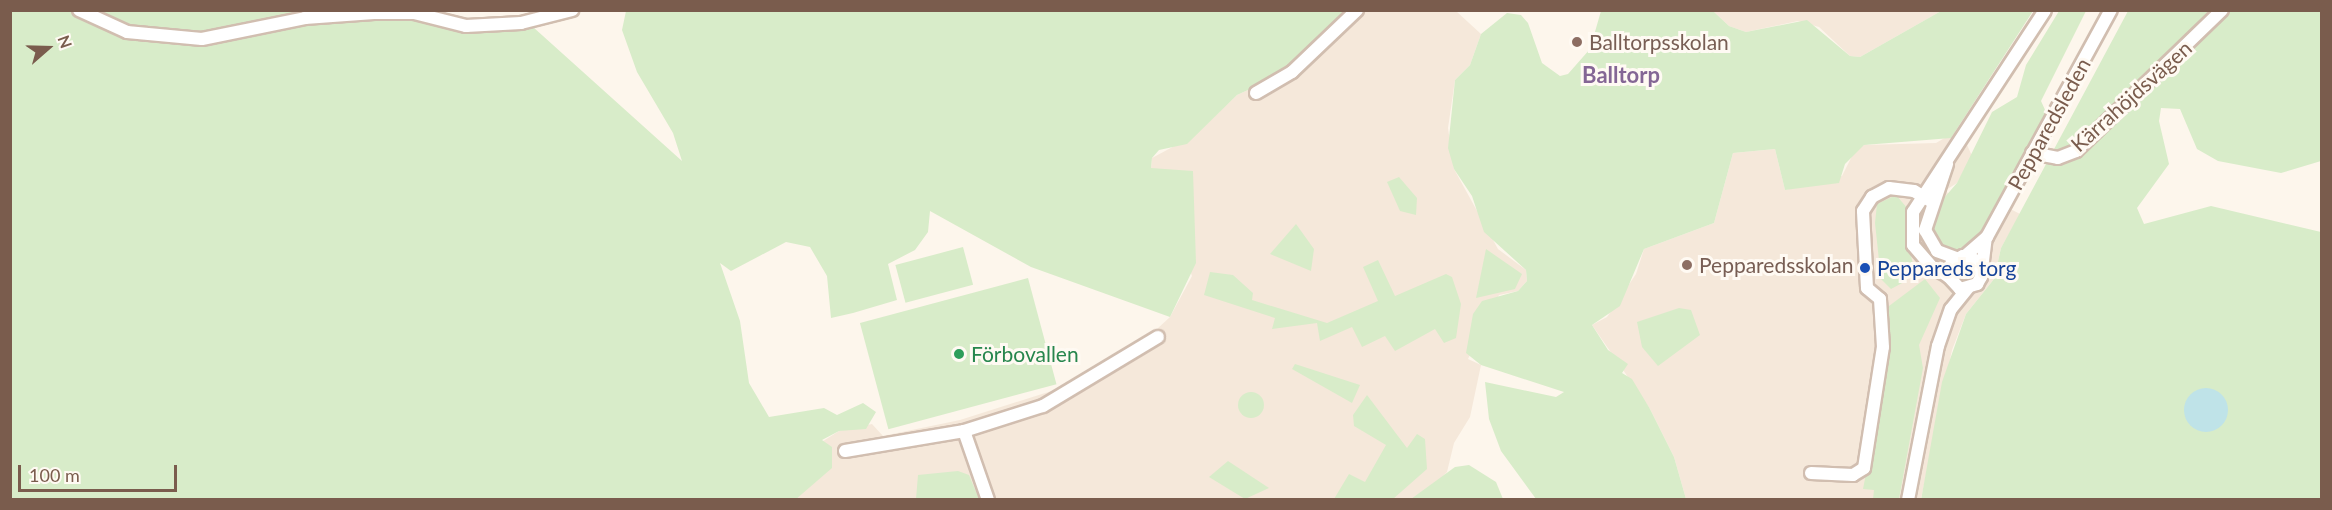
<!DOCTYPE html>
<meta charset="utf-8">
<style>
body{margin:0}
#map{position:relative;width:2332px;height:510px;overflow:hidden;background:#fdf6ec;font-family:Lato,sans-serif}
div>[style]{position:absolute}
.residential>*{inset:0;background:#f5e8da}
.green>*{inset:0;background:#d8ecc9;transform-origin:0 0}
.round{border-radius:50%}
.water>*{inset:0;background:#bfe3e8}
.roads{filter:drop-shadow(2px 0 #d1beb0) drop-shadow(-2px 0 #d1beb0) drop-shadow(0 2px #d1beb0) drop-shadow(0 -2px #d1beb0)}
.minor>*{height:12px;margin:-6px;padding:0 6px;transform-origin:6px;border-radius:6px;background:#fff}
.dots>*{width:16px;height:16px;translate:-50% -50%;box-sizing:border-box;border:3px solid #fffaf3;border-radius:50%}
span{translate:-50% -50%;white-space:nowrap;text-align:center;line-height:1.15;-webkit-text-stroke:6px #fffaf3;paint-order:stroke}
.education-label{font-size:21px;color:#785e54}
.left{translate:0 -50%;text-align:left}
.street-label{font-size:21px;color:#7a5c4d}
.transit-label{font-size:21px;color:#164399}
.leisure-label{font-size:21px;color:#27864d}
.neighbourhood-label{font-size:22px;color:#846695;font-weight:700}
.frame{position:absolute;inset:0;border:12px solid #7a5c4d;pointer-events:none}
.north{position:absolute;left:18px;top:18px;width:60px;height:60px;-webkit-text-stroke:4px #fffaf3;paint-order:stroke;rotate:70deg;font-size:16px;font-weight:700;line-height:24px;text-align:center;color:#7a5c4d}
.north::after{content:'';display:block;margin:auto;width:21px;height:27px;background:#7a5c4d;clip-path:polygon(50% 0,100% 100%,50% 72%,0 100%)}
.scale{position:absolute;left:18px;top:465px;width:159px;height:27px;box-sizing:border-box;border:3px solid #7a5c4d;border-top:0;padding-left:8px;font-size:18px;line-height:21px;white-space:nowrap;color:#7a5c4d;-webkit-text-stroke:4px #fffaf3;paint-order:stroke}
</style>
<div id="map">
<div class="residential">
<div style="clip-path:polygon(1348px 11px,1456px 11px,1481px 34px,1470px 65px,1455px 80px,1448px 128px,1454px 169px,1498px 249px,1526px 270px,1527px 281px,1518px 291px,1499px 295px,1468px 359px,1481px 365px,1470px 417px,1454px 443px,1447px 472px,1434px 486px,1413px 499px,730px 500px,839px 431px,872px 424px,883px 436px,960px 420px,1061px 388px,1144px 341px,1170px 317px,1192px 276px,1151px 168px,1152px 158px,1195px 135px,1237px 95px,1287px 72px)"></div>
<div style="clip-path:polygon(1713px 11px,1941px 11px,1860px 57px,1850px 56px,1819px 27px,1798px 21px,1746px 32px,1729px 26px)"></div>
<div style="clip-path:polygon(1960px 129px,1972px 156px,1957px 183px,1946px 190px,1975px 243px,1997px 202px,2020px 214px,2001px 248px,1994px 279px,1966px 314px,1952px 350px,1921px 499px,1686px 499px,1674px 457px,1650px 409px,1592px 325px,1607px 317px,1636px 274px,1644px 249px,1714px 223px,1733px 153px,1775px 149px,1785px 190px,1842px 176px,1855px 150px,1864px 145px,1936px 143px)"></div>
</div>
<div class="green">
<div style="clip-path:polygon(380px 10px,473px 30px,533px 27px,682px 161px,673px 133px,637px 72px,622px 30px,626px 11px,1348px 11px,1287px 72px,1237px 95px,1187px 144px,1159px 150px,1152px 158px,1151px 168px,1193px 171px,1196px 263px,1170px 317px,1031px 267px,930px 211px,928px 232px,915px 250px,888px 264px,897px 300px,853px 313px,831px 318px,827px 276px,810px 247px,786px 242px,731px 271px,720px 263px,740px 321px,749px 383px,769px 417px,824px 408px,837px 415px,863px 403px,876px 412px,866px 429px,839px 431px,822px 440px,832px 447px,832px 468px,795px 500px,11px 499px,10px 11px)"></div>
<div style="clip-path:polygon(1601px 11px,1713px 11px,1729px 26px,1746px 32px,1807px 20px,1850px 56px,1860px 57px,1941px 11px,2033px 11px,1951px 138px,1864px 145px,1845px 164px,1839px 183px,1785px 190px,1775px 149px,1733px 153px,1714px 223px,1644px 249px,1620px 306px,1592px 325px,1608px 350px,1628px 364px,1622px 373px,1632px 379px,1650px 409px,1674px 457px,1686px 499px,1536px 499px,1501px 451px,1489px 419px,1485px 382px,1556px 397px,1564px 392px,1481px 365px,1466px 353px,1473px 314px,1482px 301px,1518px 291px,1527px 281px,1526px 270px,1484px 232px,1472px 196px,1454px 169px,1448px 148px,1455px 80px,1470px 65px,1481px 34px,1507px 13px,1521px 15px,1528px 23px,1542px 63px,1560px 76px,1568px 74px,1590px 49px)"></div>
<div style="clip-path:polygon(2059px 11px,2086px 11px,2041px 101px,2046px 112px,1975px 243px,1958px 253px,1941px 249px,1932px 237px,1937px 206px,1957px 183px,1992px 112px,2017px 97px,2026px 65px)"></div>
<div style="clip-path:polygon(2128px 11px,2321px 11px,2321px 161px,2281px 173px,2218px 161px,2197px 149px,2180px 109px,2161px 108px,2159px 121px,2169px 164px,2137px 208px,2144px 224px,2211px 206px,2321px 232px,2321px 499px,1921px 500px,1942px 382px,1966px 314px,1994px 279px,2001px 248px)"></div>
<div style="clip-path:polygon(1399px 177px,1417px 198px,1416px 215px,1400px 211px,1387px 182px)"></div>
<div style="clip-path:polygon(1896px 195px,1908px 209px,1906px 235px,1913px 264px,1904px 282px,1891px 289px,1881px 279px,1875px 223px,1877px 204px)"></div>
<div style="clip-path:polygon(1296px 224px,1314px 249px,1311px 271px,1270px 254px)"></div>
<div style="left:963px;top:247px;width:39px;height:70px;rotate:75deg"></div>
<div style="clip-path:polygon(1486px 249px,1522px 274px,1515px 289px,1476px 298px)"></div>
<div style="clip-path:polygon(1378px 260px,1395px 296px,1446px 274px,1452px 277px,1461px 304px,1456px 338px,1444px 343px,1435px 329px,1395px 351px,1385px 336px,1362px 347px,1352px 327px,1320px 341px,1317px 323px,1272px 329px,1275px 318px,1204px 295px,1210px 272px,1233px 275px,1253px 293px,1252px 300px,1327px 323px,1378px 301px,1363px 267px)"></div>
<div style="left:1028px;top:278px;width:110px;height:174px;rotate:75deg"></div>
<div style="clip-path:polygon(1925px 279px,1940px 298px,1919px 345px,1923px 368px,1899px 499px,1873px 499px,1874px 490px,1863px 489px,1885px 376px,1885px 309px)"></div>
<div style="clip-path:polygon(1679px 308px,1691px 310px,1700px 335px,1658px 366px,1642px 347px,1637px 322px)"></div>
<div style="clip-path:polygon(1295px 364px,1360px 385px,1352px 403px,1292px 369px)"></div>
<div class="round" style="left:1238px;top:392px;width:26px;height:26px"></div>
<div style="clip-path:polygon(1367px 395px,1407px 448px,1417px 434px,1425px 439px,1427px 469px,1393px 499px,1334px 499px,1349px 474px,1365px 482px,1386px 445px,1354px 426px,1353px 415px)"></div>
<div style="clip-path:polygon(1228px 461px,1269px 488px,1245px 499px,1209px 477px)"></div>
<div style="clip-path:polygon(1469px 465px,1496px 482px,1503px 499px,1411px 499px,1455px 467px)"></div>
<div style="clip-path:polygon(958px 471px,969px 475px,979px 499px,916px 499px,918px 475px)"></div>
</div>
<div class="water">
<div class="round" style="left:2184px;top:388px;width:44px;height:44px"></div>
</div>
<div class="roads">
<div class="minor">
<div style="left:79px;top:10px;width:53px;rotate:24.6deg"></div>
<div style="left:127px;top:32px;width:75px;rotate:5.3deg"></div>
<div style="left:202px;top:39px;width:105px;rotate:-11.5deg"></div>
<div style="left:305px;top:18px;width:69px;rotate:-4.1deg"></div>
<div style="left:374px;top:13px;width:40px"></div>
<div style="left:414px;top:13px;width:54px;rotate:14deg"></div>
<div style="left:466px;top:26px;width:55px;rotate:-3.1deg"></div>
<div style="left:521px;top:23px;width:53px;rotate:-14.3deg"></div>
<div style="left:1256px;top:93px;width:42px;rotate:-30.3deg"></div>
<div style="left:1292px;top:72px;width:90px;rotate:-43.6deg"></div>
<div style="left:2032px;top:153px;width:26px;rotate:11deg"></div>
<div style="left:2058px;top:158px;width:19px;rotate:-21deg"></div>
<div style="left:2076px;top:151px;width:203px;rotate:-44deg"></div>
<div style="left:1947px;top:164px;width:70px;rotate:108.4deg"></div>
<div style="left:1925px;top:230px;width:24px;rotate:60deg"></div>
<div style="left:1937px;top:251px;width:20px;rotate:20deg"></div>
<div style="left:1965px;top:256px;width:29px;rotate:-41deg"></div>
<div style="left:1987px;top:237px;width:259px;rotate:-61.4deg"></div>
<div style="left:1981px;top:272px;width:13px;rotate:-117deg"></div>
<div style="left:1975px;top:260px;width:13px;rotate:-162deg"></div>
<div style="left:1963px;top:256px;width:13px;rotate:151deg"></div>
<div style="left:1952px;top:262px;width:15px;rotate:106deg"></div>
<div style="left:1948px;top:276px;width:18px;rotate:47deg"></div>
<div style="left:1960px;top:289px;width:18px;rotate:-16deg"></div>
<div style="left:1977px;top:284px;width:8px;rotate:-60deg"></div>
<div style="left:1981px;top:277px;width:39px;rotate:-83deg"></div>
<div style="left:1948px;top:276px;width:18px;rotate:-151deg"></div>
<div style="left:1932px;top:267px;width:29px;rotate:-131deg"></div>
<div style="left:1913px;top:245px;width:33px;rotate:-90deg"></div>
<div style="left:1913px;top:212px;width:241px;rotate:-56.8deg"></div>
<div style="left:964px;top:431px;width:73px;rotate:70.8deg"></div>
<div style="left:845px;top:451px;width:121px;rotate:-9.5deg"></div>
<div style="left:964px;top:431px;width:83px;rotate:-17.6deg"></div>
<div style="left:1043px;top:406px;width:134px;rotate:-31deg"></div>
<div style="left:1811px;top:473px;width:42px;rotate:2.7deg"></div>
<div style="left:1853px;top:475px;width:13px;rotate:-32deg"></div>
<div style="left:1864px;top:468px;width:122px;rotate:-81.1deg"></div>
<div style="left:1883px;top:347px;width:48px;rotate:-93.6deg"></div>
<div style="left:1880px;top:299px;width:17px;rotate:-140deg"></div>
<div style="left:1867px;top:288px;width:77px;rotate:-93deg"></div>
<div style="left:1863px;top:211px;width:17px;rotate:-57deg"></div>
<div style="left:1872px;top:197px;width:19px;rotate:-28deg"></div>
<div style="left:1889px;top:188px;width:25px;rotate:7deg"></div>
<div style="left:1914px;top:191px;width:21px;rotate:31deg"></div>
<div style="left:1908px;top:500px;width:157px;rotate:-79deg"></div>
<div style="left:1938px;top:346px;width:39px;rotate:-71deg"></div>
<div style="left:1951px;top:309px;width:26px;rotate:-51deg"></div>
</div>
</div>
<div class="dots">
<div style="left:1577px;top:42px;background:#8d6e63"></div>
<div style="left:1687px;top:265px;background:#8d6e63"></div>
<div style="left:1865px;top:268px;background:#1a4fb4"></div>
<div style="left:959px;top:354px;background:#2e9e5b"></div>
</div>
<div class="education-label">
<span class="left" style="left:1589px;top:42px">Balltorpsskolan</span>
<span class="left" style="left:1699px;top:265px">Pepparedsskolan</span>
</div>
<div class="street-label">
<span style="left:2131px;top:96px;rotate:-42deg">Kärrahöjdsvägen</span>
<span style="left:2049px;top:124px;rotate:-61deg">Pepparedsleden</span>
</div>
<div class="transit-label">
<span class="left" style="left:1877px;top:268px">Peppareds torg</span>
</div>
<div class="leisure-label">
<span class="left" style="left:971px;top:354px">Förbovallen</span>
</div>
<div class="neighbourhood-label">
<span style="left:1621px;top:75px">Balltorp</span>
</div>
<div class="frame"></div>
<div class="north">N</div>
<div class="scale">100 m</div>
</div>
